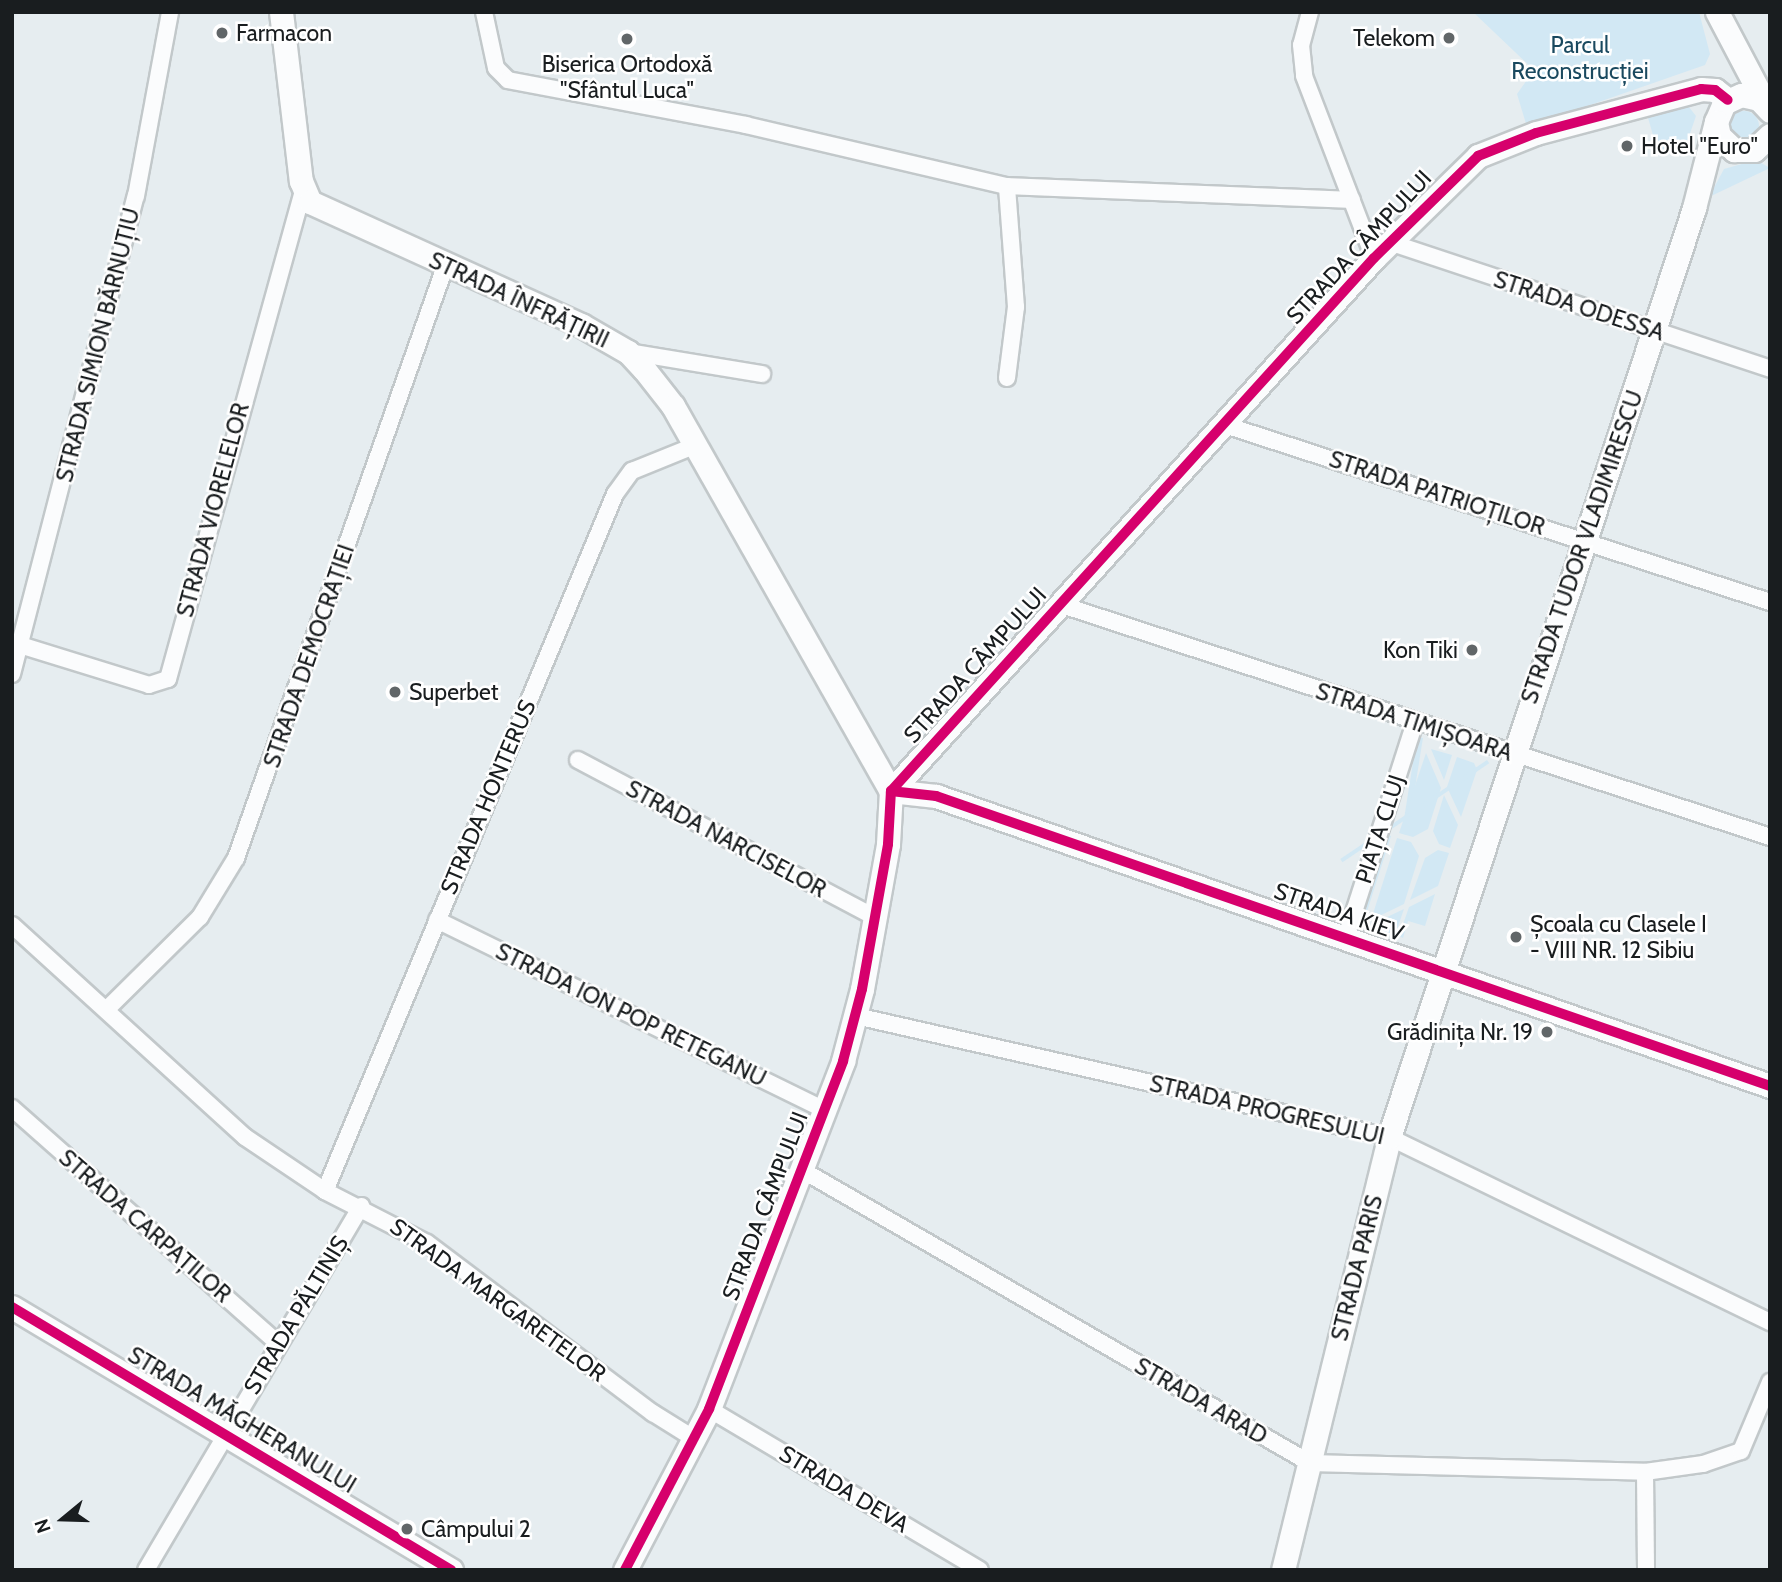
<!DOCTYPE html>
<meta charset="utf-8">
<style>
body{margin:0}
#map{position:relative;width:1782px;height:1582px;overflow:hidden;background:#e6edf0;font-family:Cabin,sans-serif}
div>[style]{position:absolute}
.green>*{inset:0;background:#d2e8f4;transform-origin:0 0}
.round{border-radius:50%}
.roads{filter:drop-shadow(2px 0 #c2c8ca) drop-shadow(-2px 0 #c2c8ca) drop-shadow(0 2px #c2c8ca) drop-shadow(0 -2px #c2c8ca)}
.street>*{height:16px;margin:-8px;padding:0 8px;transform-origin:8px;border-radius:8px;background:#fbfcfd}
.secondary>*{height:23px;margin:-11.5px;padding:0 11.5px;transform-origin:11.5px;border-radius:11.5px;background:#fbfcfd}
.cycleway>*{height:10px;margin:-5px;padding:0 5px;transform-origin:5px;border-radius:5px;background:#d6006c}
.dots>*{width:19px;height:19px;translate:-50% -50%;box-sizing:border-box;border:4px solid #fff;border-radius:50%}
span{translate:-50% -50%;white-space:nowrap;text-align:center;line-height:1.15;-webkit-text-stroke:5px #fff;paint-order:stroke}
.poi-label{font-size:23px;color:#191d1f}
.left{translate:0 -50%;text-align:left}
.right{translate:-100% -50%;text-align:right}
.park-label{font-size:23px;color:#1a495f}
.street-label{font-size:23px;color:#191d1f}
.frame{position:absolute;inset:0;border:14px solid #191d1f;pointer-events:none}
.north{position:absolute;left:28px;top:1484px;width:70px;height:70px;-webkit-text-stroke:5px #fff;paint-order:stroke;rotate:251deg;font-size:19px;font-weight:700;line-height:28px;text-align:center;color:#191d1f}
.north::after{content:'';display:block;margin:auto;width:24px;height:32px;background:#191d1f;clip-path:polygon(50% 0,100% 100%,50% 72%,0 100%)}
</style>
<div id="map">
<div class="green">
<div style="clip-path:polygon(1473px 12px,1699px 12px,1710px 54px,1705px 65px,1527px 127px,1517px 94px,1534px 70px)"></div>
<div style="clip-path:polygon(1685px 102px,1696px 116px,1686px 145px,1658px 152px,1646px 111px)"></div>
<div class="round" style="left:1729px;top:111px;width:30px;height:30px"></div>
<div style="clip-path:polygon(1756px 160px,1770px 168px,1709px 197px,1724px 169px)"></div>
<div style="left:1417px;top:737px;width:6px;height:98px;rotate:9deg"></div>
<div style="clip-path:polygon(1431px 749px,1452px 755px,1444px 780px)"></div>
<div style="clip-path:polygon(1426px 753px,1441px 788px,1428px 829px,1413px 837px,1399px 833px)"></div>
<div style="clip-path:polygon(1457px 757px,1474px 763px,1477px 770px,1461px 817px,1447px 787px)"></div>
<div style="left:1487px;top:760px;width:4px;height:177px;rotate:56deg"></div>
<div style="clip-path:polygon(1444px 795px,1458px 825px,1450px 848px,1439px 844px,1433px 831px)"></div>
<div style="clip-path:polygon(1386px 835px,1391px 836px,1364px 921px,1360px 921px)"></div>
<div style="clip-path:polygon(1397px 838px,1411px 842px,1419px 856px,1404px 904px,1371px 920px)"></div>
<div style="clip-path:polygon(1438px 850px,1449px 853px,1438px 886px,1410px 900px,1425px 858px)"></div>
<div style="clip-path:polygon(1435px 894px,1425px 926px,1408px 921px,1403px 938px,1399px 936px,1409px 907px)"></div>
<div style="clip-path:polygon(1404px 909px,1395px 935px,1368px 927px,1368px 926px)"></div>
</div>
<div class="roads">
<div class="street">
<div style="left:484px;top:12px;width:57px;rotate:77.9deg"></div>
<div style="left:496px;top:68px;width:17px;rotate:45deg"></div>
<div style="left:508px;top:80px;width:242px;rotate:10.7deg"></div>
<div style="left:746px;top:125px;width:268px;rotate:13.2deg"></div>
<div style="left:1007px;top:186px;width:345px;rotate:2.3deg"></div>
<div style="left:1310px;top:12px;width:34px;rotate:105deg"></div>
<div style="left:1301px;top:45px;width:31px;rotate:84deg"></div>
<div style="left:1304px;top:76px;width:195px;rotate:69deg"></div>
<div style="left:1389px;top:242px;width:402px;rotate:18.4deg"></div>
<div style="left:628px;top:352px;width:136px;rotate:9.3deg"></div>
<div style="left:1007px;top:378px;width:72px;rotate:-82.8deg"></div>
<div style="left:1016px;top:307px;width:121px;rotate:-94.3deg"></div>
<div style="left:1225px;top:425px;width:573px;rotate:17.99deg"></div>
<div style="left:1059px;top:604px;width:748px;rotate:18.14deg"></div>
<div style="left:20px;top:645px;width:135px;rotate:17.2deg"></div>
<div style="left:149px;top:685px;width:20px;rotate:-18deg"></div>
<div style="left:168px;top:679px;width:506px;rotate:-74.54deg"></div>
<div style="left:12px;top:674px;width:494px;rotate:-75.5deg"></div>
<div style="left:136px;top:196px;width:187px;rotate:-79.5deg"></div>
<div style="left:578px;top:760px;width:336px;rotate:27.9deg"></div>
<div style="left:437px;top:920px;width:431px;rotate:26.1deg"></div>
<div style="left:12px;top:925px;width:315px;rotate:42.3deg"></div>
<div style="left:245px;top:1137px;width:97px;rotate:34deg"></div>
<div style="left:325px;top:1191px;width:114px;rotate:27deg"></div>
<div style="left:427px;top:1243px;width:283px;rotate:37deg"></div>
<div style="left:653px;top:1413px;width:47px;rotate:32deg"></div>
<div style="left:1346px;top:937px;width:226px;rotate:-72.2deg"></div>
<div style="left:107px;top:1009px;width:131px;rotate:-44.7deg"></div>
<div style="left:200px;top:917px;width:69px;rotate:-58.6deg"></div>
<div style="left:236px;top:858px;width:630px;rotate:-70.53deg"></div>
<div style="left:856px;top:1016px;width:547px;rotate:12.79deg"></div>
<div style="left:1389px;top:1137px;width:424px;rotate:25.9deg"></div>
<div style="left:12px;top:1108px;width:356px;rotate:41.5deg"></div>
<div style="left:802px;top:1170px;width:586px;rotate:29.98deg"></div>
<div style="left:1310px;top:1463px;width:335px;rotate:1.5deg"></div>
<div style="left:1645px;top:1472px;width:59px;rotate:-7.9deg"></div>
<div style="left:1703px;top:1464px;width:40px;rotate:-18.9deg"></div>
<div style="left:1741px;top:1451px;width:75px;rotate:-67.2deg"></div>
<div style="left:325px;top:1191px;width:755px;rotate:-67.41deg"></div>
<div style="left:615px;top:494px;width:29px;rotate:-54deg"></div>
<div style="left:632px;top:471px;width:69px;rotate:-22.1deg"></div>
<div style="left:709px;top:1409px;width:315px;rotate:30.7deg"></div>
<div style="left:1645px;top:1472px;width:98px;rotate:89.4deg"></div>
<div style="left:146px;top:1570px;width:423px;rotate:-59.4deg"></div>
</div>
<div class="secondary">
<div style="left:281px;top:12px;width:170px;rotate:83.3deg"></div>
<div style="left:301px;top:181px;width:23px;rotate:67deg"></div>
<div style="left:310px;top:202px;width:298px;rotate:24.4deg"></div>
<div style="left:581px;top:325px;width:54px;rotate:29.9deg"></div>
<div style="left:628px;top:352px;width:23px;rotate:47deg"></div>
<div style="left:644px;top:369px;width:47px;rotate:51.9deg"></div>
<div style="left:673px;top:406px;width:442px;rotate:60.5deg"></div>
<div style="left:891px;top:791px;width:45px;rotate:6.3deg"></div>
<div style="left:936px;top:796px;width:883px;rotate:19.17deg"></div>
<div style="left:1717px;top:12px;width:105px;rotate:62.2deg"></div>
<div style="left:1770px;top:111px;width:16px;rotate:-133deg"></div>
<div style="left:1759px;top:99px;width:18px;rotate:-167deg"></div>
<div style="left:1741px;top:95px;width:19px;rotate:155deg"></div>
<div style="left:1724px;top:103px;width:21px;rotate:113deg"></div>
<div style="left:1716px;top:122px;width:14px;rotate:78deg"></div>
<div style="left:1719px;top:136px;width:21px;rotate:43deg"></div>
<div style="left:1734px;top:150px;width:20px"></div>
<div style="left:1754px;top:150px;width:22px;rotate:-43deg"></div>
<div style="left:12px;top:1307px;width:512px;rotate:30.93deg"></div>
<div style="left:625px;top:1570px;width:182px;rotate:-62.4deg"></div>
<div style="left:709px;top:1409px;width:373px;rotate:-68.9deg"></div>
<div style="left:843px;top:1061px;width:74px;rotate:-75.2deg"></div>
<div style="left:862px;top:989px;width:147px;rotate:-79.8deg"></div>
<div style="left:888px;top:844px;width:53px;rotate:-86.8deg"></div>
<div style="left:891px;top:791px;width:719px;rotate:-47.82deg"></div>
<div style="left:1374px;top:258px;width:146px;rotate:-44.4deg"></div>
<div style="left:1478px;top:156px;width:62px;rotate:-21.6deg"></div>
<div style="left:1536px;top:133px;width:171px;rotate:-14.9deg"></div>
<div style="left:1701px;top:89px;width:14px;rotate:4deg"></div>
<div style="left:1715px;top:90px;width:16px;rotate:38deg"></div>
<div style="left:1283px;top:1570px;width:446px;rotate:-76.2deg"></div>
<div style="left:1389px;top:1137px;width:978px;rotate:-71.82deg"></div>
<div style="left:1694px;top:208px;width:89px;rotate:-75.7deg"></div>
</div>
</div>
<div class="cycleway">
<div style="left:891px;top:791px;width:45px;rotate:6.3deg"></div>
<div style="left:936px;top:796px;width:883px;rotate:19.17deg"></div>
<div style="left:12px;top:1307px;width:512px;rotate:30.93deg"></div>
<div style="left:625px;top:1570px;width:182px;rotate:-62.4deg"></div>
<div style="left:709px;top:1409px;width:373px;rotate:-68.9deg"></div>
<div style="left:843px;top:1061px;width:74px;rotate:-75.2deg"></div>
<div style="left:862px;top:989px;width:147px;rotate:-79.8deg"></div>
<div style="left:888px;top:844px;width:53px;rotate:-86.8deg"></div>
<div style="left:891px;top:791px;width:719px;rotate:-47.82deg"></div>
<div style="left:1374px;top:258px;width:146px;rotate:-44.4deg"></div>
<div style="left:1478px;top:156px;width:62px;rotate:-21.6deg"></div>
<div style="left:1536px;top:133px;width:171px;rotate:-14.9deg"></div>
<div style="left:1701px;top:89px;width:14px;rotate:4deg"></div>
<div style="left:1715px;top:90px;width:16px;rotate:38deg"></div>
</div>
<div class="dots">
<div style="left:222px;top:33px;background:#616668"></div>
<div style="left:1449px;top:38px;background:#616668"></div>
<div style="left:627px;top:39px;background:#616668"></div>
<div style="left:1627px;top:146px;background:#616668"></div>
<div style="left:1472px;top:650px;background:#616668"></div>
<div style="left:395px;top:692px;background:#616668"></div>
<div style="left:1516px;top:937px;background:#616668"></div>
<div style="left:1547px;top:1032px;background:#616668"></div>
<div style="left:407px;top:1529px;background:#616668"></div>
</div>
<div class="poi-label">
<span class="left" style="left:236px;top:33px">Farmacon</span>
<span class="right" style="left:1435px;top:38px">Telekom</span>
<span style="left:627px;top:77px">Biserica Ortodoxă<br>"Sfântul Luca"</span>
<span class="left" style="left:1641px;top:146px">Hotel "Euro"</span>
<span class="right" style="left:1458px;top:650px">Kon Tiki</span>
<span class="left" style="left:409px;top:692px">Superbet</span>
<span class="left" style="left:1530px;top:937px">Școala cu Clasele I<br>- VIII NR. 12 Sibiu</span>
<span class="right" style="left:1533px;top:1032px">Grădinița Nr. 19</span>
<span class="left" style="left:421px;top:1529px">Câmpului 2</span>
</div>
<div class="park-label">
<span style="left:1580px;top:58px">Parcul<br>Reconstrucției</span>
</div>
<div class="street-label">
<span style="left:1359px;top:247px;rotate:-47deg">STRADA CÂMPULUI</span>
<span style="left:519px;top:300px;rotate:25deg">STRADA ÎNFRĂȚIRII</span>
<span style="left:1579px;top:306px;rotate:18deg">STRADA ODESSA</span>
<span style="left:98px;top:345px;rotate:-76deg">STRADA SIMION BĂRNUȚIU</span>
<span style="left:1437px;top:493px;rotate:18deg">STRADA PATRIOȚILOR</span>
<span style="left:213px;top:510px;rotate:-75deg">STRADA VIORELELOR</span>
<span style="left:1582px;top:547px;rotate:-71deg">STRADA TUDOR VLADIMIRESCU</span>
<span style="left:309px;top:656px;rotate:-71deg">STRADA DEMOCRAȚIEI</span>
<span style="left:975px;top:665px;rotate:-48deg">STRADA CÂMPULUI</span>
<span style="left:1414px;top:722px;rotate:18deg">STRADA TIMIȘOARA</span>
<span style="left:488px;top:797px;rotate:-67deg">STRADA HONTERUS</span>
<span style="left:1380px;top:829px;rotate:-72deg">PIAȚA CLUJ</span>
<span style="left:726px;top:839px;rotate:28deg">STRADA NARCISELOR</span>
<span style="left:1339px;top:912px;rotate:19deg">STRADA KIEV</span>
<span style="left:631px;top:1015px;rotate:26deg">STRADA ION POP RETEGANU</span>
<span style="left:1267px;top:1110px;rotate:13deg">STRADA PROGRESULUI</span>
<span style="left:765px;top:1206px;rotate:-69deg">STRADA CÂMPULUI</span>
<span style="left:145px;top:1226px;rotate:41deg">STRADA CARPAȚILOR</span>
<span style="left:1357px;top:1268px;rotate:-76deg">STRADA PARIS</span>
<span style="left:498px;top:1300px;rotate:36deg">STRADA MARGARETELOR</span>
<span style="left:296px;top:1315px;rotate:-59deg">STRADA PĂLTINIȘ</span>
<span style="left:1201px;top:1401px;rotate:30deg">STRADA ARAD</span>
<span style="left:242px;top:1420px;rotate:31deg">STRADA MĂGHERANULUI</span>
<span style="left:844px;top:1489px;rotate:31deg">STRADA DEVA</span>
</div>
<div class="frame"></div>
<div class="north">N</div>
</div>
